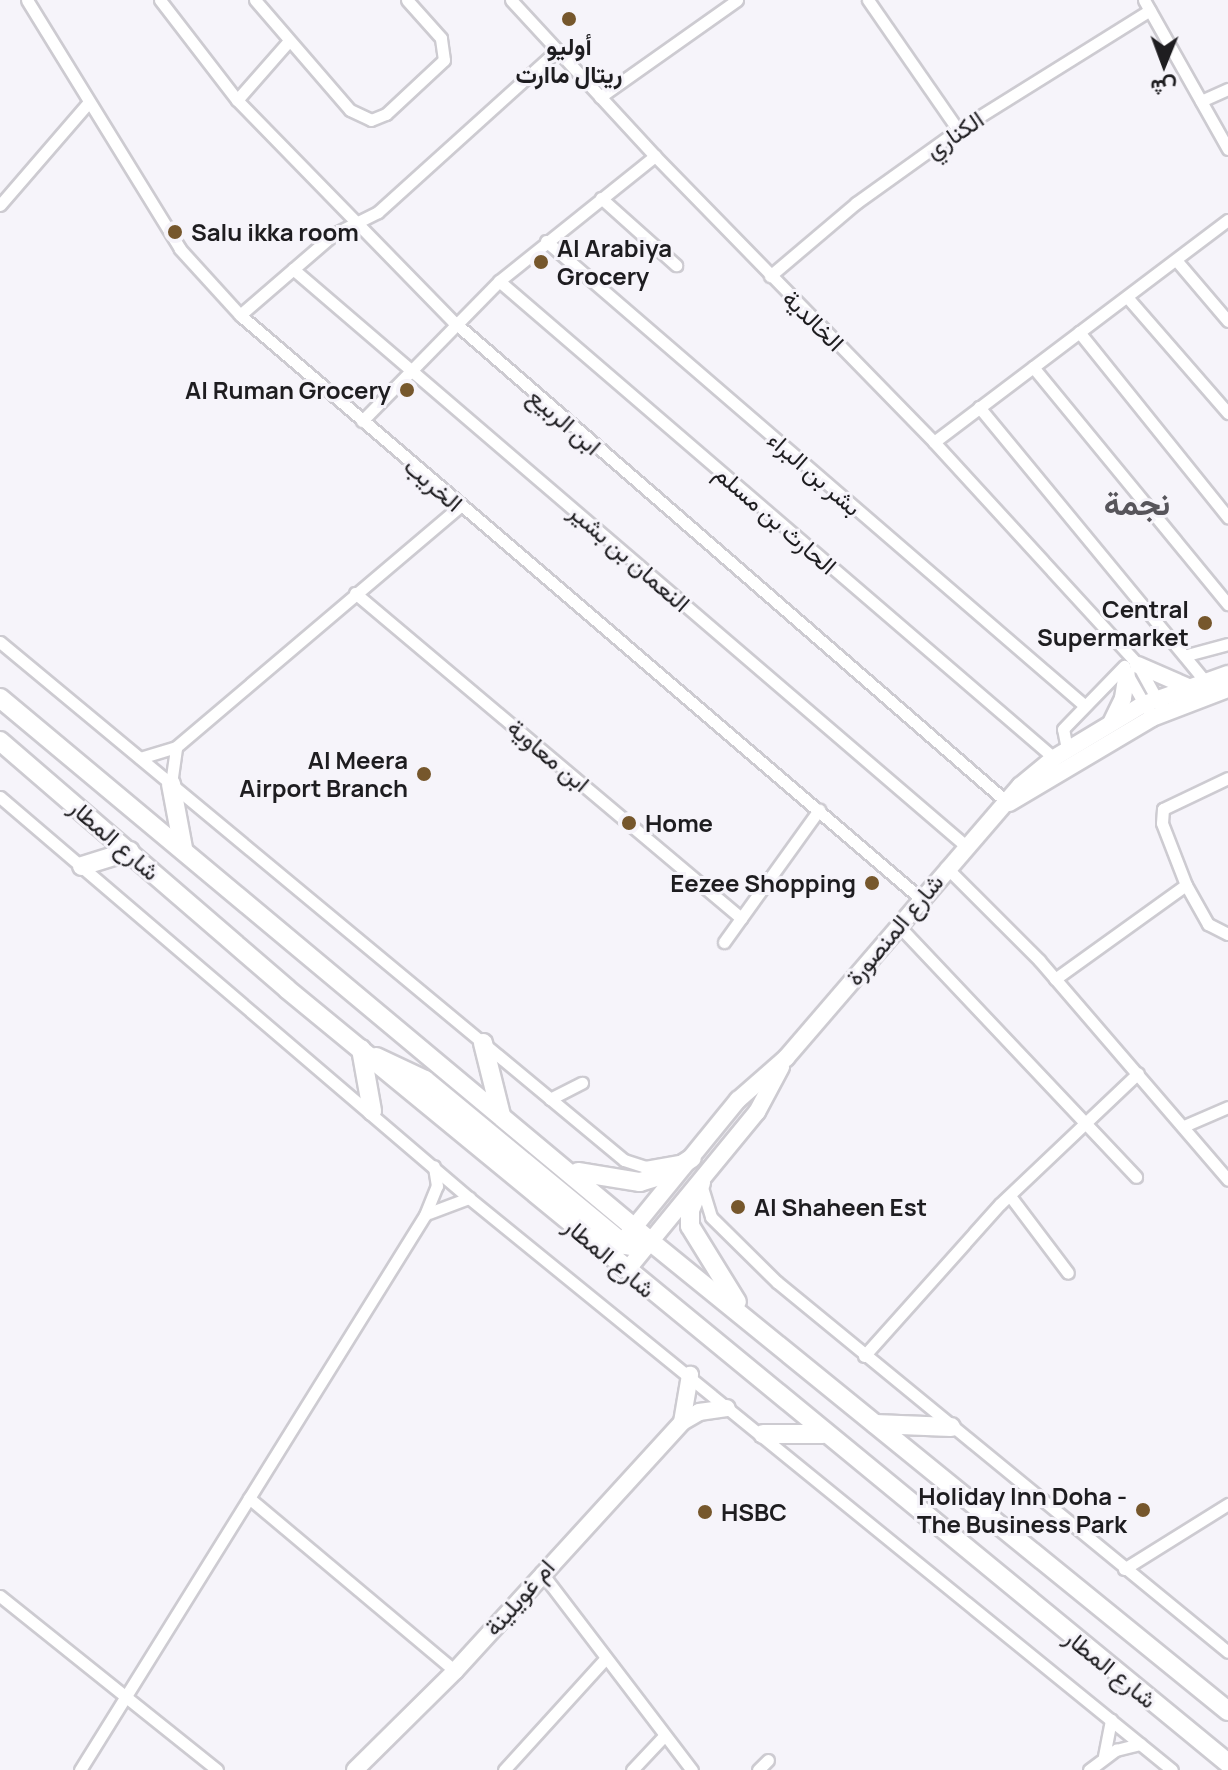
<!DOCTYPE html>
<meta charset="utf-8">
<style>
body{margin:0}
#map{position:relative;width:1228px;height:1770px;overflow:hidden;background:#f6f4fa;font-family:Manrope,Vazirmatn,sans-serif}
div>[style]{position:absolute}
.roads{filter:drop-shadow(2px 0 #cdcbd1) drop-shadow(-2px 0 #cdcbd1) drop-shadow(0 2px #cdcbd1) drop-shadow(0 -2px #cdcbd1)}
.street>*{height:11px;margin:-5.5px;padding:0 5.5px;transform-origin:5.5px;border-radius:5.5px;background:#fff}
.secondary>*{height:16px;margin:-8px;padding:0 8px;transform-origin:8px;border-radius:8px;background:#fff}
.primary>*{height:18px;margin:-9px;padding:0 9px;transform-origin:9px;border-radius:9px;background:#fff}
.dots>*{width:22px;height:22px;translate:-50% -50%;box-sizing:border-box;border:4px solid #f6f4fa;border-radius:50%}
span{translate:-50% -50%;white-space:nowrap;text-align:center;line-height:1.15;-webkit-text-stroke:6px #f6f4fa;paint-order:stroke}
.poi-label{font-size:24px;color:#1e1d20;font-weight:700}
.left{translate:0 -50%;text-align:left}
.right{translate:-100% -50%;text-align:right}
.street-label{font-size:24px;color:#1e1d20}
.district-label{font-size:32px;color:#57555b;font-weight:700}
.north{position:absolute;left:1124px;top:24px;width:80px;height:80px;-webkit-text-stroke:6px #f6f4fa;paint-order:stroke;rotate:181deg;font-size:22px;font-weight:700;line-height:32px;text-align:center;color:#1e1d20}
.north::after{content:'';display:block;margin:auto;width:28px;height:36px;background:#1e1d20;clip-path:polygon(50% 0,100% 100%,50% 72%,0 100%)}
</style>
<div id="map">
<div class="roads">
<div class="street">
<div style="left:27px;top:0;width:292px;rotate:58.4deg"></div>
<div style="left:180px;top:249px;width:89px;rotate:47.7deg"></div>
<div style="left:240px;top:315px;width:896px;rotate:40.61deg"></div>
<div style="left:160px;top:0;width:126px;rotate:52.4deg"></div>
<div style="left:237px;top:100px;width:310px;rotate:45.7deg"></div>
<div style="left:454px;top:322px;width:734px;rotate:40.97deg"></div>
<div style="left:255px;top:0;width:145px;rotate:49.2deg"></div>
<div style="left:350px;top:110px;width:23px;rotate:25deg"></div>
<div style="left:371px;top:120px;width:16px;rotate:-22deg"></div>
<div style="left:386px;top:114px;width:79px;rotate:-43deg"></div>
<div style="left:444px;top:60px;width:22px;rotate:-98deg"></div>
<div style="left:441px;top:38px;width:51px;rotate:-131.8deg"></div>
<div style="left:511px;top:0;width:212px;rotate:47.3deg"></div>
<div style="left:655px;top:156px;width:400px;rotate:45.7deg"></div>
<div style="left:934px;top:442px;width:302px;rotate:47.5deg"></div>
<div style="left:1138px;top:665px;width:46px;rotate:61.2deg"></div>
<div style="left:868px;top:0;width:158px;rotate:55.3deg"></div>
<div style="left:1144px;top:0;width:171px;rotate:60.6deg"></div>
<div style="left:600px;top:97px;width:168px;rotate:-35.3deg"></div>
<div style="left:237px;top:100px;width:77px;rotate:-48.7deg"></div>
<div style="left:1201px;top:101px;width:30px;rotate:-24deg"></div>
<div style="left:601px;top:198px;width:101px;rotate:41.8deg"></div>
<div style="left:0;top:205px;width:136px;rotate:-49.2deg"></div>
<div style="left:546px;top:241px;width:710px;rotate:40.78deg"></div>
<div style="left:1176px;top:260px;width:80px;rotate:49.6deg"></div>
<div style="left:293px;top:269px;width:886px;rotate:40.61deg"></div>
<div style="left:770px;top:276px;width:113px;rotate:-40.3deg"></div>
<div style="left:856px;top:203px;width:125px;rotate:-35.6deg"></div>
<div style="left:958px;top:130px;width:226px;rotate:-32deg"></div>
<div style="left:499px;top:281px;width:732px;rotate:40.68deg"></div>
<div style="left:1127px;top:297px;width:154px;rotate:49deg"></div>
<div style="left:240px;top:315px;width:124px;rotate:-40.8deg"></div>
<div style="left:334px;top:234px;width:49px;rotate:-26.6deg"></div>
<div style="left:378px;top:212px;width:241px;rotate:-42.1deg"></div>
<div style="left:1079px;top:332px;width:238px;rotate:51.2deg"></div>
<div style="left:1033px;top:367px;width:307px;rotate:50.6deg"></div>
<div style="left:979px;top:407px;width:357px;rotate:50.5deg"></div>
<div style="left:362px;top:421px;width:196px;rotate:-45.6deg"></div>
<div style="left:499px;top:281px;width:200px;rotate:-38.7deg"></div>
<div style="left:934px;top:442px;width:368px;rotate:-37.1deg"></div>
<div style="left:355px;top:593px;width:505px;rotate:40.1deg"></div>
<div style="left:0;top:642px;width:811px;rotate:39.7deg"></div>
<div style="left:624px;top:1160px;width:22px;rotate:18deg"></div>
<div style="left:645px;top:1167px;width:36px;rotate:-10deg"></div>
<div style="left:1187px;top:655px;width:42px;rotate:-15deg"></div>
<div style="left:1126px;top:672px;width:43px;rotate:60.4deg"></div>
<div style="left:1067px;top:749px;width:20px;rotate:-101deg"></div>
<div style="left:1063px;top:729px;width:88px;rotate:-45.9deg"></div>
<div style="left:140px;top:758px;width:38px;rotate:-17deg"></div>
<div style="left:176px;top:747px;width:371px;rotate:-40.3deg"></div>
<div style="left:171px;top:784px;width:37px;rotate:-82deg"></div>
<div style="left:0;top:797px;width:617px;rotate:40.53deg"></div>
<div style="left:469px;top:1198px;width:906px;rotate:39.13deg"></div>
<div style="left:946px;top:867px;width:132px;rotate:45deg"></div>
<div style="left:1039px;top:960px;width:290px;rotate:49.3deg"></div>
<div style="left:1186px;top:885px;width:45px;rotate:60.6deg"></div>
<div style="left:1208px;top:924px;width:22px;rotate:27deg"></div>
<div style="left:897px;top:924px;width:348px;rotate:46.6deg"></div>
<div style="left:724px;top:942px;width:163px;rotate:-54.3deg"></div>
<div style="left:1055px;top:979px;width:161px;rotate:-35.7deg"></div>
<div style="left:1186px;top:885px;width:66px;rotate:-111.2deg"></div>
<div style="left:1162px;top:823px;width:14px;rotate:-86deg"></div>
<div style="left:1163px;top:809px;width:72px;rotate:-25.5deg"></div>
<div style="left:550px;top:1099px;width:36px;rotate:-27deg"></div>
<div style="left:1184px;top:1126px;width:48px;rotate:-23.4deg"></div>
<div style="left:701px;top:1184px;width:34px;rotate:73deg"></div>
<div style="left:711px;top:1217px;width:93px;rotate:44.6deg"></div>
<div style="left:777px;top:1282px;width:583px;rotate:39.37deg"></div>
<div style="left:1010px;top:1196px;width:96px;rotate:53deg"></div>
<div style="left:429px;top:1213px;width:43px;rotate:-20.6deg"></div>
<div style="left:864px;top:1356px;width:204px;rotate:-48.2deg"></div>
<div style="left:1000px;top:1204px;width:190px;rotate:-43.5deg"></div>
<div style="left:249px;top:1498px;width:269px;rotate:40deg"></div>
<div style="left:1124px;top:1569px;width:123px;rotate:-32deg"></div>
<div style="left:541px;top:1572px;width:249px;rotate:52.7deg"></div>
<div style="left:0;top:1596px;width:278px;rotate:38.7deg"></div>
<div style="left:1104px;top:1756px;width:37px;rotate:-79deg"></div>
<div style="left:80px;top:1770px;width:653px;rotate:-58.13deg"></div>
<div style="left:425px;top:1215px;width:31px;rotate:-68deg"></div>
<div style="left:437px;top:1186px;width:20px;rotate:-99deg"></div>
<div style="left:504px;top:1770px;width:149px;rotate:-47.7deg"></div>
<div style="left:632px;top:1770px;width:47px;rotate:-46.7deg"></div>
<div style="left:758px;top:1770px;width:14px;rotate:-45deg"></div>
<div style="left:1089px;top:1770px;width:34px;rotate:-37deg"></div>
<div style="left:1116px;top:1750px;width:25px;rotate:-14deg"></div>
</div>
<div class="secondary">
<div style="left:1138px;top:665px;width:55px;rotate:23.7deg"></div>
<div style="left:1112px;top:721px;width:25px;rotate:-64deg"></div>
<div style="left:1123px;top:698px;width:24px;rotate:-81deg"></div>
<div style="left:1009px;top:803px;width:166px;rotate:-30.7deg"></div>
<div style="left:1152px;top:718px;width:81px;rotate:-20.9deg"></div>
<div style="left:613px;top:1253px;width:198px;rotate:-50.8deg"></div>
<div style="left:738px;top:1100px;width:64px;rotate:-41.2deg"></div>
<div style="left:786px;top:1058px;width:359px;rotate:-49.3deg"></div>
<div style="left:1020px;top:786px;width:44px;rotate:-39.5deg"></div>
<div style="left:1054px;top:758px;width:105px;rotate:-31deg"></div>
<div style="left:1144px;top:704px;width:89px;rotate:-19.7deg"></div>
<div style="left:627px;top:1270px;width:205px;rotate:-50.6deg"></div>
<div style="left:757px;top:1112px;width:51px;rotate:-61.9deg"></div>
<div style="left:682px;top:1422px;width:48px;rotate:-80.3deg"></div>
<div style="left:355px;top:1770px;width:141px;rotate:-44.7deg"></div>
<div style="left:455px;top:1671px;width:337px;rotate:-47.6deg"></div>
<div style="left:682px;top:1422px;width:20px;rotate:-30deg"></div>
<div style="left:699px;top:1412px;width:28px;rotate:-8deg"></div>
</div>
<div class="primary">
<div style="left:0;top:698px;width:847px;rotate:39.87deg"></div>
<div style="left:650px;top:1241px;width:745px;rotate:39.12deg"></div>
<div style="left:0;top:741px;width:379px;rotate:40.8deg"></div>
<div style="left:287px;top:989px;width:1218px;rotate:39.44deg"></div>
<div style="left:171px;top:784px;width:65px;rotate:79.4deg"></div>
<div style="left:82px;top:866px;width:50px;rotate:-17.4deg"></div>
<div style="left:483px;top:1043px;width:74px;rotate:76deg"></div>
<div style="left:361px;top:1049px;width:63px;rotate:79.9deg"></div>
<div style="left:376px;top:1057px;width:54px;rotate:25.1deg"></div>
<div style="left:425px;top:1080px;width:259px;rotate:39.5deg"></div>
<div style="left:625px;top:1245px;width:11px;rotate:10deg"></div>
<div style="left:636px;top:1247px;width:15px;rotate:-23deg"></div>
<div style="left:578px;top:1172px;width:63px;rotate:9.2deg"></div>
<div style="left:640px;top:1182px;width:30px;rotate:-17deg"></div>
<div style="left:669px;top:1173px;width:27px;rotate:-33deg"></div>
<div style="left:701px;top:1183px;width:29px;rotate:112deg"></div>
<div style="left:690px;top:1210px;width:16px;rotate:90deg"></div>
<div style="left:690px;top:1226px;width:89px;rotate:58.3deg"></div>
<div style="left:875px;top:1424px;width:76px;rotate:2.3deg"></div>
<div style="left:763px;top:1434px;width:60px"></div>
</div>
</div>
<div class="dots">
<div style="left:569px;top:19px;background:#76572c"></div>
<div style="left:175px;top:232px;background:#76572c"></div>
<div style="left:541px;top:262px;background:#76572c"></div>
<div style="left:407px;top:390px;background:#76572c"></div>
<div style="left:1205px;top:623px;background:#76572c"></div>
<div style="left:424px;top:774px;background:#76572c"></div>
<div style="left:629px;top:823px;background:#76572c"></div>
<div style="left:872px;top:883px;background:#76572c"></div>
<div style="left:738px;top:1207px;background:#76572c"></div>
<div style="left:1143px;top:1510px;background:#76572c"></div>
<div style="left:705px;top:1512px;background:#76572c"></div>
</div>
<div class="poi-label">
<span style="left:569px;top:60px">أوليو<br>ريتال ماارت</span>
<span class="left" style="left:191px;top:232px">Salu ikka room</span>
<span class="left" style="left:557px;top:262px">Al Arabiya<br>Grocery</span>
<span class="right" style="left:391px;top:390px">Al Ruman Grocery</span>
<span class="right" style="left:1189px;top:623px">Central<br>Supermarket</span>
<span class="right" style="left:408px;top:774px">Al Meera<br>Airport Branch</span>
<span class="left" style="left:645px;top:823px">Home</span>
<span class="right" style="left:856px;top:883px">Eezee Shopping</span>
<span class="left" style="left:754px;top:1207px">Al Shaheen Est</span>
<span class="right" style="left:1127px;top:1510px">Holiday Inn Doha -<br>The Business Park</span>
<span class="left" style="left:721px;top:1512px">HSBC</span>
</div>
<div class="street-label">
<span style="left:954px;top:134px;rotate:-34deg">الكناري</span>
<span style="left:814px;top:320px;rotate:45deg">الخالدية</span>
<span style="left:565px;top:421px;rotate:41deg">ابن الربيع</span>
<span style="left:815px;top:473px;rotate:41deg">بشر بن البراء</span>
<span style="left:434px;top:484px;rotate:41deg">الخريب</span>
<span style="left:776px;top:519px;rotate:41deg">الحارث بن مسلم</span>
<span style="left:630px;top:557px;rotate:41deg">النعمان بن بشير</span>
<span style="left:549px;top:755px;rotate:40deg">ابن معاوية</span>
<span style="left:115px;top:839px;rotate:41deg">شارع المطار</span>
<span style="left:894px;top:929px;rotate:-50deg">شارع المنصورة</span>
<span style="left:610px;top:1257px;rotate:40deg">شارع المطار</span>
<span style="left:519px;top:1597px;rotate:-49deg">ام غويلينة</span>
<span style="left:1111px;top:1668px;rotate:39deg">شارع المطار</span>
</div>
<div class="district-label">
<span style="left:1137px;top:503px">نجمة</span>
</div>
<div class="north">ش</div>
</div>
